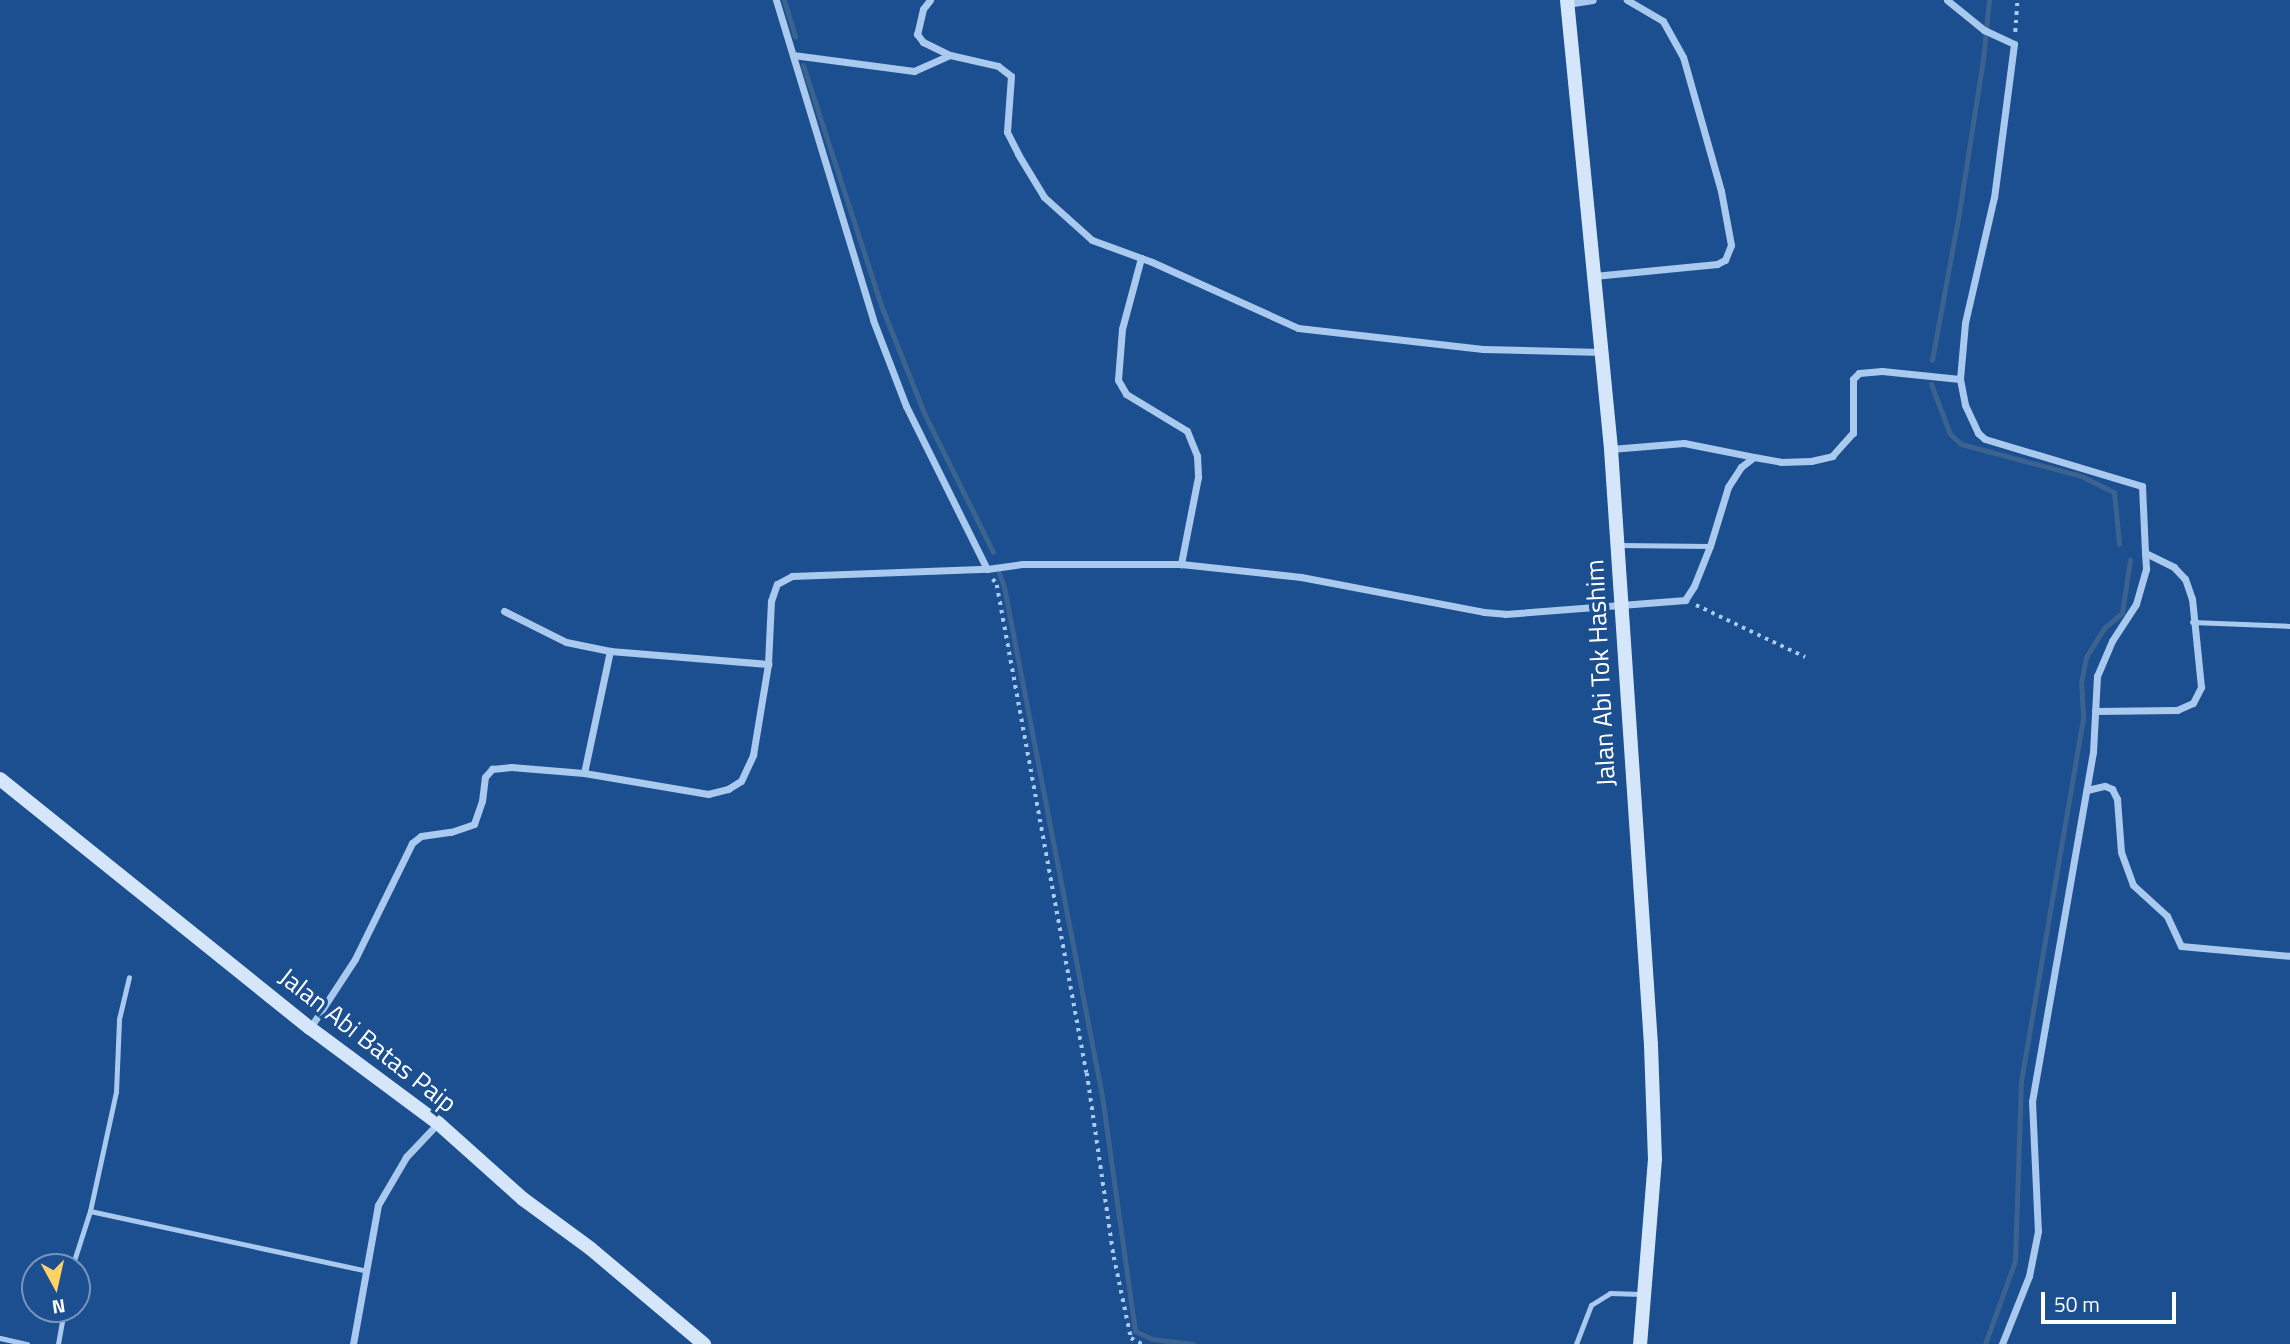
<!DOCTYPE html>
<style>
body{margin:0}
#map{position:relative;width:2290px;height:1344px;overflow:hidden;background:#1b4f8f;font-family:"Titillium Web",sans-serif}
div>[style]{position:absolute}
.stream>*{height:5px;margin:-2.5px;padding:0 2.5px;transform-origin:2.5px;border-radius:2.5px;background:#3c6290}
.path>*{height:3.5px;margin-top:-1.75px;transform-origin:0;background:repeating-linear-gradient(90deg,#a9c9ee 0 3.5px,transparent 0 8.5px)}
.service>*{height:5px;margin:-2.5px;padding:0 2.5px;transform-origin:2.5px;border-radius:2.5px;background:#a9c9ee}
.minor>*{height:7px;margin:-3.5px;padding:0 3.5px;transform-origin:3.5px;border-radius:3.5px;background:#a9c9ee}
.secondary>*{height:14px;margin:-7px;padding:0 7px;transform-origin:7px;border-radius:7px;background:#d6e6fa}
span{translate:-50% -50%;white-space:nowrap;text-align:center;line-height:1.15;-webkit-text-stroke:7px #1b4f8f;paint-order:stroke}
.street-label{font-size:26px;color:#fff}
.north{position:absolute;left:21px;top:1253px;width:70px;height:70px;box-sizing:border-box;background:#1b4f8f;border:2px solid #7695bc;border-radius:50%;rotate:172deg;font-size:19px;font-weight:700;line-height:28px;text-align:center;color:#fff}
.north::after{content:'';display:block;margin:auto;width:24px;height:32px;background:#ffd166;clip-path:polygon(50% 0,100% 100%,50% 72%,0 100%)}
.scale{position:absolute;left:2041px;top:1292px;width:135px;height:32px;box-sizing:border-box;border:4px solid #fff;border-top:0;padding-left:9px;font-size:21px;line-height:24px;white-space:nowrap;color:#fff;-webkit-text-stroke:5px #1b4f8f;paint-order:stroke}
</style>
<div id="map">
<div class="stream">
<div style="left:784px;top:0;width:38px;rotate:73deg"></div>
<div style="left:803px;top:65px;width:252px;rotate:72deg"></div>
<div style="left:881px;top:305px;width:116px;rotate:68.3deg"></div>
<div style="left:924px;top:413px;width:155px;rotate:63.6deg"></div>
<div style="left:1932px;top:360px;width:143px;rotate:-79.6deg"></div>
<div style="left:1958px;top:219px;width:161px;rotate:-81.1deg"></div>
<div style="left:1983px;top:60px;width:60px;rotate:-84.3deg"></div>
<div style="left:1931px;top:384px;width:53px;rotate:69.2deg"></div>
<div style="left:1950px;top:434px;width:15px;rotate:42deg"></div>
<div style="left:1961px;top:444px;width:124px;rotate:14.9deg"></div>
<div style="left:2081px;top:476px;width:37px;rotate:26deg"></div>
<div style="left:2114px;top:492px;width:52px;rotate:84.5deg"></div>
<div style="left:999px;top:573px;width:15px;rotate:70deg"></div>
<div style="left:1004px;top:587px;width:518px;rotate:79.1deg"></div>
<div style="left:1102px;top:1096px;width:237px;rotate:82deg"></div>
<div style="left:1135px;top:1331px;width:19px;rotate:25deg"></div>
<div style="left:1152px;top:1339px;width:41px;rotate:7deg"></div>
<div style="left:1985px;top:1344px;width:88px;rotate:-70.1deg"></div>
<div style="left:2015px;top:1261px;width:180px;rotate:-88.1deg"></div>
<div style="left:2021px;top:1081px;width:369px;rotate:-80.3deg"></div>
<div style="left:2083px;top:717px;width:34px;rotate:-93deg"></div>
<div style="left:2081px;top:683px;width:26px;rotate:-79deg"></div>
<div style="left:2086px;top:657px;width:34px;rotate:-58deg"></div>
<div style="left:2104px;top:628px;width:23px;rotate:-40deg"></div>
<div style="left:2122px;top:613px;width:54px;rotate:-81.4deg"></div>
</div>
<div class="path">
<div style="left:2015px;top:32px;width:32px;rotate:-86deg"></div>
<div style="left:993px;top:579px;width:7px;rotate:56deg"></div>
<div style="left:997px;top:585px;width:496px;rotate:79.6deg"></div>
<div style="left:1087px;top:1073px;width:186px;rotate:81.7deg"></div>
<div style="left:1114px;top:1257px;width:83px;rotate:78.1deg"></div>
<div style="left:1131px;top:1338px;width:13px;rotate:29deg"></div>
<div style="left:1696px;top:605px;width:121px;rotate:25.5deg"></div>
</div>
<div class="service">
<div style="left:1619px;top:545px;width:91px;rotate:0.6deg"></div>
<div style="left:2192px;top:622px;width:98px;rotate:2.3deg"></div>
<div style="left:90px;top:1211px;width:122px;rotate:-77.7deg"></div>
<div style="left:116px;top:1092px;width:73px;rotate:-87.6deg"></div>
<div style="left:119px;top:1019px;width:43px;rotate:-76.6deg"></div>
<div style="left:72px;top:1267px;width:59px;rotate:-72.2deg"></div>
<div style="left:90px;top:1211px;width:280px;rotate:12.2deg"></div>
<div style="left:0;top:1338px;width:28px;rotate:13deg"></div>
<div style="left:58px;top:1344px;width:36px;rotate:-80deg"></div>
<div style="left:1576px;top:1344px;width:42px;rotate:-69deg"></div>
<div style="left:1591px;top:1305px;width:22px;rotate:-32deg"></div>
<div style="left:1610px;top:1293px;width:31px;rotate:2deg"></div>
</div>
<div class="minor">
<div style="left:776px;top:0;width:334px;rotate:73.1deg"></div>
<div style="left:873px;top:320px;width:92px;rotate:69deg"></div>
<div style="left:906px;top:406px;width:182px;rotate:63.6deg"></div>
<div style="left:930px;top:0;width:11px;rotate:128deg"></div>
<div style="left:923px;top:9px;width:26px;rotate:103deg"></div>
<div style="left:917px;top:34px;width:10px;rotate:53deg"></div>
<div style="left:923px;top:42px;width:30px;rotate:26deg"></div>
<div style="left:950px;top:55px;width:49px;rotate:12.9deg"></div>
<div style="left:998px;top:66px;width:16px;rotate:38deg"></div>
<div style="left:1011px;top:76px;width:56px;rotate:94.1deg"></div>
<div style="left:1007px;top:132px;width:25px;rotate:63deg"></div>
<div style="left:1018px;top:154px;width:50px;rotate:58.8deg"></div>
<div style="left:1044px;top:197px;width:64px;rotate:41.9deg"></div>
<div style="left:1092px;top:240px;width:64px;rotate:20.1deg"></div>
<div style="left:1152px;top:262px;width:160px;rotate:24.3deg"></div>
<div style="left:1298px;top:328px;width:186px;rotate:6.5deg"></div>
<div style="left:1483px;top:349px;width:119px;rotate:1.4deg"></div>
<div style="left:1947px;top:0;width:48px;rotate:39deg"></div>
<div style="left:1984px;top:30px;width:33px;rotate:25deg"></div>
<div style="left:2014px;top:44px;width:154px;rotate:97.4deg"></div>
<div style="left:1994px;top:197px;width:129px;rotate:103deg"></div>
<div style="left:1965px;top:323px;width:56px;rotate:95.1deg"></div>
<div style="left:1960px;top:379px;width:26px;rotate:79deg"></div>
<div style="left:1965px;top:405px;width:31px;rotate:65deg"></div>
<div style="left:1978px;top:433px;width:9px;rotate:41deg"></div>
<div style="left:1985px;top:439px;width:164px;rotate:16.7deg"></div>
<div style="left:2142px;top:486px;width:67px;rotate:87.4deg"></div>
<div style="left:2145px;top:553px;width:16px;rotate:86deg"></div>
<div style="left:2146px;top:569px;width:36px;rotate:106deg"></div>
<div style="left:2136px;top:604px;width:44px;rotate:123deg"></div>
<div style="left:2112px;top:641px;width:38px;rotate:113deg"></div>
<div style="left:2097px;top:676px;width:76px;rotate:93deg"></div>
<div style="left:2093px;top:752px;width:354px;rotate:99.9deg"></div>
<div style="left:2032px;top:1101px;width:130px;rotate:87.4deg"></div>
<div style="left:2038px;top:1231px;width:46px;rotate:101.3deg"></div>
<div style="left:2029px;top:1276px;width:73px;rotate:111.7deg"></div>
<div style="left:1567px;top:4px;width:26px;rotate:-9deg"></div>
<div style="left:793px;top:55px;width:122px;rotate:7.5deg"></div>
<div style="left:914px;top:71px;width:39px;rotate:-24deg"></div>
<div style="left:1141px;top:258px;width:73px;rotate:105deg"></div>
<div style="left:1122px;top:329px;width:51px;rotate:94.5deg"></div>
<div style="left:1118px;top:380px;width:16px;rotate:60deg"></div>
<div style="left:1126px;top:394px;width:71px;rotate:31.2deg"></div>
<div style="left:1187px;top:431px;width:27px;rotate:68deg"></div>
<div style="left:1197px;top:456px;width:21px;rotate:87deg"></div>
<div style="left:1198px;top:477px;width:89px;rotate:101.1deg"></div>
<div style="left:1594px;top:276px;width:124px;rotate:-5.6deg"></div>
<div style="left:1717px;top:264px;width:9px;rotate:-27deg"></div>
<div style="left:1725px;top:260px;width:16px;rotate:-68deg"></div>
<div style="left:1731px;top:245px;width:55px;rotate:-100.5deg"></div>
<div style="left:1721px;top:191px;width:139px;rotate:-105.8deg"></div>
<div style="left:1683px;top:57px;width:41px;rotate:-119.1deg"></div>
<div style="left:1663px;top:21px;width:42px;rotate:-149.7deg"></div>
<div style="left:1611px;top:449px;width:73px;rotate:-4.7deg"></div>
<div style="left:1684px;top:443px;width:71px;rotate:11.3deg"></div>
<div style="left:504px;top:611px;width:69px;rotate:26.6deg"></div>
<div style="left:566px;top:642px;width:45px;rotate:11.6deg"></div>
<div style="left:610px;top:651px;width:159px;rotate:4.7deg"></div>
<div style="left:2095px;top:711px;width:82px;rotate:-0.7deg"></div>
<div style="left:2177px;top:710px;width:17px;rotate:-24deg"></div>
<div style="left:2193px;top:703px;width:18px;rotate:-63deg"></div>
<div style="left:2201px;top:687px;width:88px;rotate:-95.8deg"></div>
<div style="left:2192px;top:599px;width:21px;rotate:-109deg"></div>
<div style="left:2185px;top:579px;width:16px;rotate:-133deg"></div>
<div style="left:2174px;top:567px;width:32px;rotate:-154deg"></div>
<div style="left:584px;top:773px;width:125px;rotate:-78deg"></div>
<div style="left:2087px;top:790px;width:18px;rotate:-13deg"></div>
<div style="left:2105px;top:786px;width:8px;rotate:23deg"></div>
<div style="left:2112px;top:789px;width:11px;rotate:63deg"></div>
<div style="left:2117px;top:799px;width:53px;rotate:85.7deg"></div>
<div style="left:2121px;top:852px;width:35px;rotate:70deg"></div>
<div style="left:2133px;top:885px;width:46px;rotate:42.4deg"></div>
<div style="left:2167px;top:916px;width:33px;rotate:65deg"></div>
<div style="left:2181px;top:946px;width:109px;rotate:5.2deg"></div>
<div style="left:310px;top:1028px;width:82px;rotate:-56.9deg"></div>
<div style="left:355px;top:959px;width:129px;rotate:-63.8deg"></div>
<div style="left:412px;top:843px;width:11px;rotate:-38deg"></div>
<div style="left:421px;top:836px;width:30px;rotate:-8deg"></div>
<div style="left:451px;top:832px;width:24px;rotate:-19deg"></div>
<div style="left:474px;top:824px;width:24px;rotate:-71deg"></div>
<div style="left:482px;top:801px;width:24px;rotate:-83deg"></div>
<div style="left:485px;top:777px;width:11px;rotate:-49deg"></div>
<div style="left:492px;top:769px;width:19px;rotate:-6deg"></div>
<div style="left:511px;top:767px;width:73px;rotate:4.7deg"></div>
<div style="left:584px;top:773px;width:126px;rotate:9.6deg"></div>
<div style="left:708px;top:794px;width:21px;rotate:-14deg"></div>
<div style="left:728px;top:789px;width:15px;rotate:-32deg"></div>
<div style="left:741px;top:781px;width:29px;rotate:-65deg"></div>
<div style="left:753px;top:755px;width:92px;rotate:-80.6deg"></div>
<div style="left:768px;top:664px;width:63px;rotate:-87.3deg"></div>
<div style="left:771px;top:601px;width:18px;rotate:-71deg"></div>
<div style="left:777px;top:584px;width:17px;rotate:-28deg"></div>
<div style="left:792px;top:576px;width:195px;rotate:-2.1deg"></div>
<div style="left:987px;top:569px;width:35px;rotate:-8deg"></div>
<div style="left:1022px;top:564px;width:159px"></div>
<div style="left:1181px;top:564px;width:121px;rotate:6.2deg"></div>
<div style="left:1301px;top:577px;width:186px;rotate:10.8deg"></div>
<div style="left:1484px;top:612px;width:21px;rotate:5deg"></div>
<div style="left:1505px;top:614px;width:181px;rotate:-4.4deg"></div>
<div style="left:1685px;top:600px;width:17px;rotate:-57deg"></div>
<div style="left:1694px;top:586px;width:43px;rotate:-68.2deg"></div>
<div style="left:1710px;top:546px;width:62px;rotate:-73deg"></div>
<div style="left:1728px;top:487px;width:24px;rotate:-57deg"></div>
<div style="left:1741px;top:467px;width:16px;rotate:-38deg"></div>
<div style="left:1754px;top:457px;width:27px;rotate:10deg"></div>
<div style="left:1781px;top:462px;width:30px;rotate:-2deg"></div>
<div style="left:1811px;top:461px;width:22px;rotate:-13deg"></div>
<div style="left:1832px;top:456px;width:31px;rotate:-48deg"></div>
<div style="left:1853px;top:433px;width:54px;rotate:-90deg"></div>
<div style="left:1853px;top:379px;width:8px;rotate:-45deg"></div>
<div style="left:1859px;top:373px;width:23px;rotate:-5deg"></div>
<div style="left:1882px;top:371px;width:78px;rotate:5.9deg"></div>
<div style="left:353px;top:1344px;width:141px;rotate:-79.8deg"></div>
<div style="left:378px;top:1205px;width:56px;rotate:-59.7deg"></div>
<div style="left:406px;top:1157px;width:47px;rotate:-46.7deg"></div>
</div>
<div class="secondary">
<div style="left:1567px;top:0;width:451px;rotate:84.4deg"></div>
<div style="left:1611px;top:449px;width:597px;rotate:86.16deg"></div>
<div style="left:1651px;top:1045px;width:114px;rotate:88deg"></div>
<div style="left:1655px;top:1159px;width:186px;rotate:94.6deg"></div>
<div style="left:0;top:779px;width:398px;rotate:38.8deg"></div>
<div style="left:310px;top:1028px;width:159px;rotate:36.6deg"></div>
<div style="left:438px;top:1123px;width:114px;rotate:41.8deg"></div>
<div style="left:523px;top:1199px;width:84px;rotate:36.3deg"></div>
<div style="left:591px;top:1249px;width:148px;rotate:40.1deg"></div>
</div>
<div class="street-label">
<span style="left:1600px;top:673px;rotate:-93deg">Jalan Abi Tok Hashim</span>
<span style="left:368px;top:1040px;rotate:38deg">Jalan Abi Batas Paip</span>
</div>
<div class="north">N</div>
<div class="scale">50 m</div>
</div>
